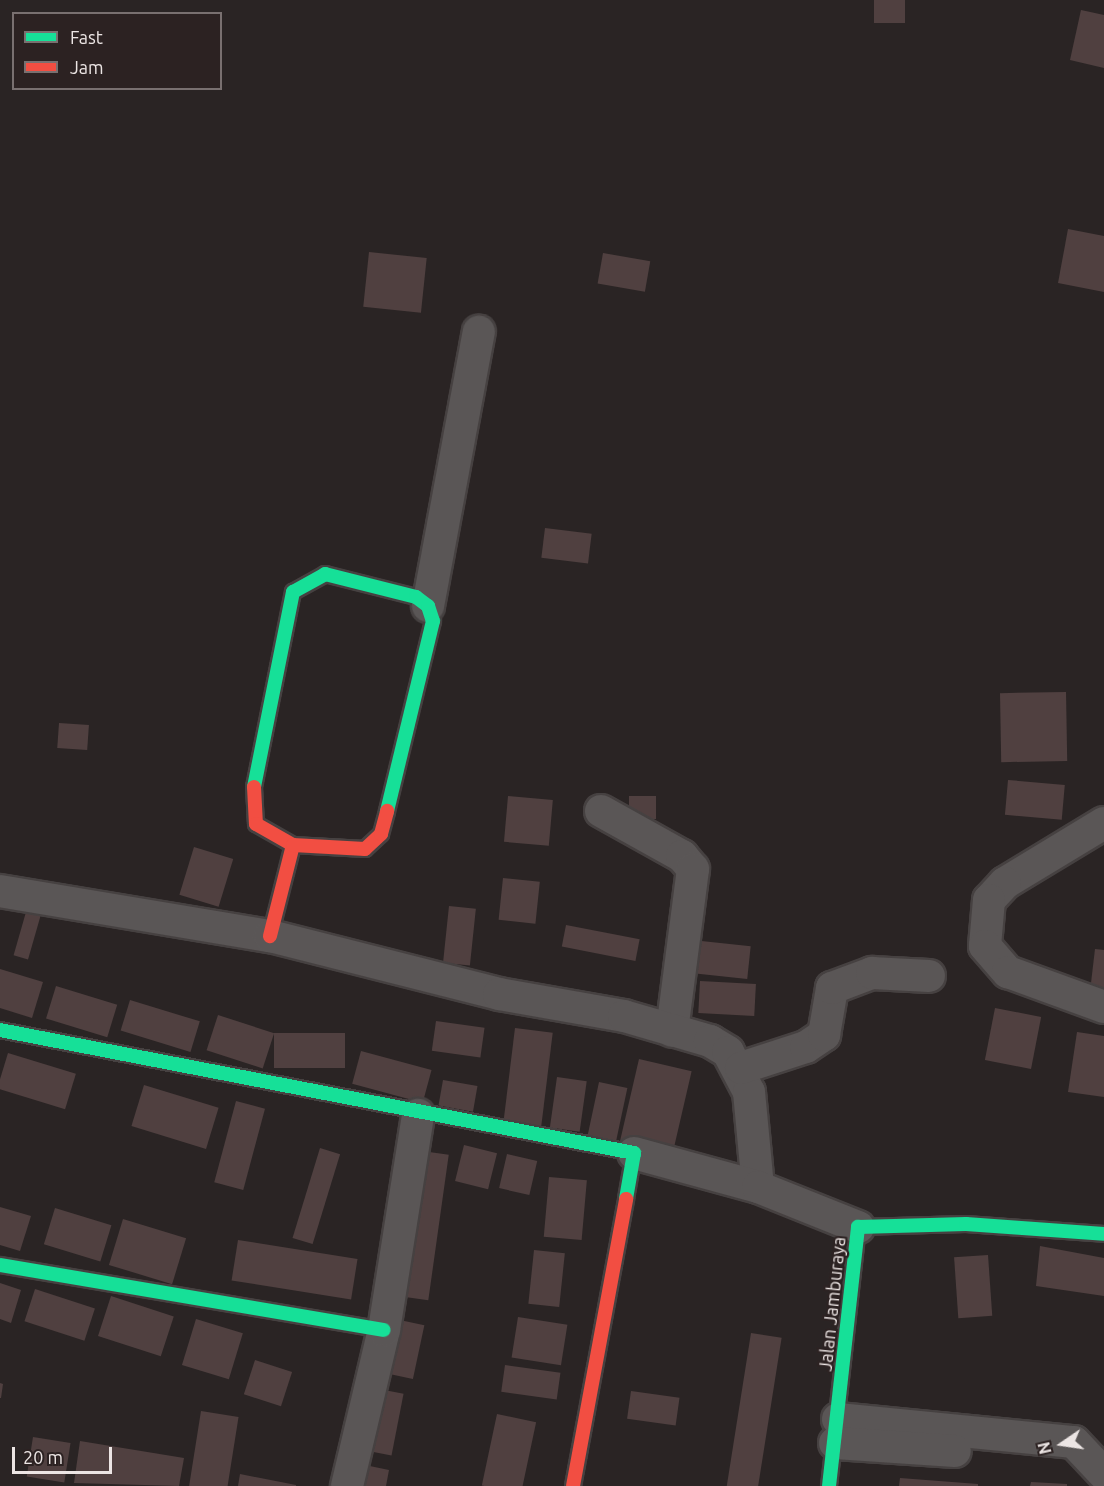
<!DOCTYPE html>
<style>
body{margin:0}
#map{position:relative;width:1104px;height:1486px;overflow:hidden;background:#2a2424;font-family:Ubuntu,sans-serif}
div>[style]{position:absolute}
.building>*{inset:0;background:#504040;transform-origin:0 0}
.roads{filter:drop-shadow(2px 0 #464141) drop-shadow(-2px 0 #464141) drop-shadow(0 2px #464141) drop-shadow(0 -2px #464141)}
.street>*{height:32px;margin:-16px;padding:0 16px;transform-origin:16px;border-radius:16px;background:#5a5656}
.fast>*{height:14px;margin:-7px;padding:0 7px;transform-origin:7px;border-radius:7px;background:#16e098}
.jam>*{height:14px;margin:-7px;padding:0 7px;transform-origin:7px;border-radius:7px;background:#f24e42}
span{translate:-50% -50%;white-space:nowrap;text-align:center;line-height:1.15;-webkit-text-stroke:4.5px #2c2222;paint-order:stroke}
.street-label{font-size:18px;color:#ece5e4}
.legend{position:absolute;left:12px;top:12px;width:210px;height:78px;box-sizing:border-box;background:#2c2222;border:2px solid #797070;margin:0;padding:8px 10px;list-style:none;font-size:18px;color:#ece5e4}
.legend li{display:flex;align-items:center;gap:12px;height:30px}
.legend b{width:30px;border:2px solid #797070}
.north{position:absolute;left:1032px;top:1414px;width:60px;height:60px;-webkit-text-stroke:4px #2c2222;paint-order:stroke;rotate:257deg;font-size:16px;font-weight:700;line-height:24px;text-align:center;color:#ece5e4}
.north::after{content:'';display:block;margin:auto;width:21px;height:27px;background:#ece5e4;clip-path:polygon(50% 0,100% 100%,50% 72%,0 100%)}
.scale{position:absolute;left:12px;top:1447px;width:100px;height:27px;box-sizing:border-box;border:3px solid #ece5e4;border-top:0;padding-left:8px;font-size:18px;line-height:21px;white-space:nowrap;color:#ece5e4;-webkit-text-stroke:4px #2c2222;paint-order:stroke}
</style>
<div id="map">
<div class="building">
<div style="left:874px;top:0;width:31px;height:23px"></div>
<div style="clip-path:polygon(1081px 10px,1104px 15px,1104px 68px,1070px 60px)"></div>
<div style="clip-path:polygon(1068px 229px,1104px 236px,1104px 292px,1058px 283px)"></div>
<div style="left:369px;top:252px;width:58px;height:55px;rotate:6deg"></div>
<div style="left:603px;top:253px;width:48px;height:31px;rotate:10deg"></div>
<div style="left:545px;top:528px;width:47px;height:30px;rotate:7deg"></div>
<div style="left:1066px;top:692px;width:69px;height:66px;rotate:89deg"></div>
<div style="left:59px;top:723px;width:30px;height:25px;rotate:4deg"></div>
<div style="left:1008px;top:780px;width:57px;height:35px;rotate:5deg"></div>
<div style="left:508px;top:796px;width:45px;height:46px;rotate:5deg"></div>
<div style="left:629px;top:796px;width:27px;height:23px"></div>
<div style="left:194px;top:847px;width:41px;height:50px;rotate:17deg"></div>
<div style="left:503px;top:878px;width:37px;height:42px;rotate:6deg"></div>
<div style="left:449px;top:906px;width:27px;height:57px;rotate:6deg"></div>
<div style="left:26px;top:912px;width:15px;height:45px;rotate:16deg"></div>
<div style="left:566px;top:925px;width:75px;height:22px;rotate:11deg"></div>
<div style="left:692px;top:940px;width:59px;height:33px;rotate:6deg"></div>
<div style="clip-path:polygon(1095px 949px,1104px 950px,1104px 1002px,1089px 1000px)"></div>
<div style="clip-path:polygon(0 969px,43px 982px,32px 1018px,0 1008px)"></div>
<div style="left:700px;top:981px;width:56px;height:32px;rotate:3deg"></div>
<div style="left:56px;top:986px;width:64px;height:34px;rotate:17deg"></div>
<div style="left:130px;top:1000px;width:73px;height:32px;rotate:17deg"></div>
<div style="left:995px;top:1008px;width:47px;height:53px;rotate:11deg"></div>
<div style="left:218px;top:1015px;width:59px;height:37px;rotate:18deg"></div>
<div style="left:436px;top:1021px;width:49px;height:30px;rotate:8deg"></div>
<div style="left:515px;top:1028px;width:38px;height:100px;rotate:7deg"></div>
<div style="clip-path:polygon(1077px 1032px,1104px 1036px,1104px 1097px,1068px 1092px)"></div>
<div style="left:274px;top:1033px;width:71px;height:35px"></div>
<div style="left:361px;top:1051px;width:73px;height:34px;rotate:15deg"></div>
<div style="left:8px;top:1053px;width:71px;height:37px;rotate:17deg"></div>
<div style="left:639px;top:1059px;width:54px;height:83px;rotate:13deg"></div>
<div style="left:557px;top:1077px;width:30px;height:51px;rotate:8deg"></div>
<div style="left:443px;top:1080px;width:35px;height:26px;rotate:10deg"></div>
<div style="left:599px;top:1082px;width:29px;height:59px;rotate:12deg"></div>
<div style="left:144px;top:1085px;width:78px;height:43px;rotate:17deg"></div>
<div style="left:236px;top:1101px;width:30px;height:84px;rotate:15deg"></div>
<div style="left:464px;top:1145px;width:34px;height:37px;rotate:14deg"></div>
<div style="left:320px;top:1148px;width:21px;height:94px;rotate:17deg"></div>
<div style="left:422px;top:1151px;width:27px;height:147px;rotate:8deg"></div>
<div style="left:507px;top:1154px;width:31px;height:35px;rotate:13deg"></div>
<div style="left:549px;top:1177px;width:38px;height:60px;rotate:5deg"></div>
<div style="clip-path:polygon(0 1207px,31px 1216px,20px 1251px,0 1245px)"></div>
<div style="left:55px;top:1208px;width:59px;height:38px;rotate:17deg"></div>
<div style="left:123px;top:1219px;width:66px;height:48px;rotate:17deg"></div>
<div style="left:238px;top:1240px;width:121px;height:41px;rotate:9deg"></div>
<div style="clip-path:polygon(1040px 1246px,1104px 1258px,1104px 1296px,1036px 1286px)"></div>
<div style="left:534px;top:1250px;width:31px;height:54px;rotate:6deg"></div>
<div style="left:988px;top:1255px;width:61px;height:34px;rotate:86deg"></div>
<div style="clip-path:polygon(0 1283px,21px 1290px,11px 1323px,0 1319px)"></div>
<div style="left:35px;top:1289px;width:63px;height:34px;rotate:18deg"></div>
<div style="left:111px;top:1296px;width:66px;height:42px;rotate:18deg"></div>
<div style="left:518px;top:1317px;width:50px;height:41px;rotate:9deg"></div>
<div style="left:196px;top:1319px;width:49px;height:48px;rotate:17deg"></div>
<div style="left:395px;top:1319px;width:30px;height:55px;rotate:12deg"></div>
<div style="left:751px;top:1333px;width:31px;height:155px;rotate:9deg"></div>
<div style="left:255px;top:1360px;width:39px;height:36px;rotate:18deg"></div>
<div style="left:505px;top:1365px;width:56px;height:27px;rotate:8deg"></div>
<div style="clip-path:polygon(0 1383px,3px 1384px,1px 1398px,0 1398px)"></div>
<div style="left:379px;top:1389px;width:25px;height:63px;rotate:11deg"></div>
<div style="left:631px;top:1391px;width:49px;height:28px;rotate:8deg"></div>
<div style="left:201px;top:1411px;width:38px;height:76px;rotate:9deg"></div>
<div style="left:497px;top:1414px;width:40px;height:73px;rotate:12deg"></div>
<div style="left:33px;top:1437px;width:38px;height:40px;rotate:9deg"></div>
<div style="clip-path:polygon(80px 1441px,184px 1458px,179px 1486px,74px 1483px)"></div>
<div style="clip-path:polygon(360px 1464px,389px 1470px,386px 1486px,356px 1486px)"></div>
<div style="clip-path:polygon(240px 1474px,296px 1485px,296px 1486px,238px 1486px)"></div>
<div style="clip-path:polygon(900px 1478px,978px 1484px,978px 1486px,899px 1486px)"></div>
<div style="clip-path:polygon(1031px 1482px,1067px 1484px,1067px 1486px,1030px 1486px)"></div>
</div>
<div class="roads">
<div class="street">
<div style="left:428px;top:606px;width:279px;rotate:-79.5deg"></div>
<div style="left:601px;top:811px;width:93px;rotate:29.1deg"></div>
<div style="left:682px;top:856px;width:17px;rotate:50deg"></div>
<div style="left:693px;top:869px;width:163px;rotate:97.4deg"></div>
<div style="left:1104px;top:823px;width:116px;rotate:148.8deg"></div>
<div style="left:1005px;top:883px;width:23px;rotate:133deg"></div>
<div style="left:989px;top:900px;width:46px;rotate:95deg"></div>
<div style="left:985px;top:946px;width:35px;rotate:49deg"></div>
<div style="left:1008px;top:972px;width:102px;rotate:20deg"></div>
<div style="left:0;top:891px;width:274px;rotate:9.5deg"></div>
<div style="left:270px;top:936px;width:236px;rotate:14.2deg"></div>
<div style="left:499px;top:994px;width:127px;rotate:10deg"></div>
<div style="left:624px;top:1016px;width:90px;rotate:16.2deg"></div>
<div style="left:710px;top:1041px;width:21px;rotate:31deg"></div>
<div style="left:728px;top:1052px;width:45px;rotate:62.3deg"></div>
<div style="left:749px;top:1092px;width:95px;rotate:84.6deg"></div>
<div style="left:741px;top:1068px;width:68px;rotate:-17.9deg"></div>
<div style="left:806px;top:1047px;width:22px;rotate:-34deg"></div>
<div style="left:824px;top:1035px;width:48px;rotate:-80.3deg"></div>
<div style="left:832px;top:988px;width:43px;rotate:-20.6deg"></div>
<div style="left:872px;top:973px;width:57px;rotate:3deg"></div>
<div style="left:634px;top:1153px;width:129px;rotate:15.3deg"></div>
<div style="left:758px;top:1187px;width:108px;rotate:21.8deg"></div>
<div style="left:838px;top:1419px;width:237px;rotate:5.6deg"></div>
<div style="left:1074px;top:1442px;width:44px;rotate:46.8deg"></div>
<div style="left:835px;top:1443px;width:120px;rotate:3.8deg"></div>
<div style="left:347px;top:1486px;width:160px;rotate:-76.7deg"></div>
<div style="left:384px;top:1330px;width:218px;rotate:-81deg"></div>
</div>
<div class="fast">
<div style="left:254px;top:787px;width:199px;rotate:-78.7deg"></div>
<div style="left:293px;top:592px;width:37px;rotate:-29deg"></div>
<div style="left:325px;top:574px;width:94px;rotate:14.2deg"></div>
<div style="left:416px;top:597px;width:15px;rotate:37deg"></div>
<div style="left:428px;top:606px;width:16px;rotate:72deg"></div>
<div style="left:433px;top:621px;width:195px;rotate:103.6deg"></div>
<div style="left:0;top:1030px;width:646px;rotate:10.98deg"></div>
<div style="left:634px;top:1153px;width:47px;rotate:99.9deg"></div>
<div style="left:0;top:1265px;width:389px;rotate:9.6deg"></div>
<div style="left:829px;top:1486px;width:261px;rotate:-83.6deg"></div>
<div style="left:858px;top:1227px;width:108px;rotate:-1.6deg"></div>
<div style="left:966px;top:1224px;width:138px;rotate:4.1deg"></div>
</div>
<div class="jam">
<div style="left:254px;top:787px;width:37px;rotate:87deg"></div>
<div style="left:256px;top:824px;width:43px;rotate:29.6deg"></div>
<div style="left:293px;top:845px;width:94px;rotate:104.2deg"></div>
<div style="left:293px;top:845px;width:72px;rotate:3.2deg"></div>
<div style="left:365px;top:849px;width:22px;rotate:-43deg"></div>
<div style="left:381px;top:834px;width:24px;rotate:-75deg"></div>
<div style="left:573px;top:1486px;width:292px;rotate:-79.5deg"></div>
</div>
</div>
<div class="street-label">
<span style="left:832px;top:1304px;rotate:-84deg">Jalan Jamburaya</span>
</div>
<ul class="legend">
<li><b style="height:8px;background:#16e098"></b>Fast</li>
<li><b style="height:8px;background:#f24e42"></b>Jam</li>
</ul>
<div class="north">N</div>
<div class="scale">20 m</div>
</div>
